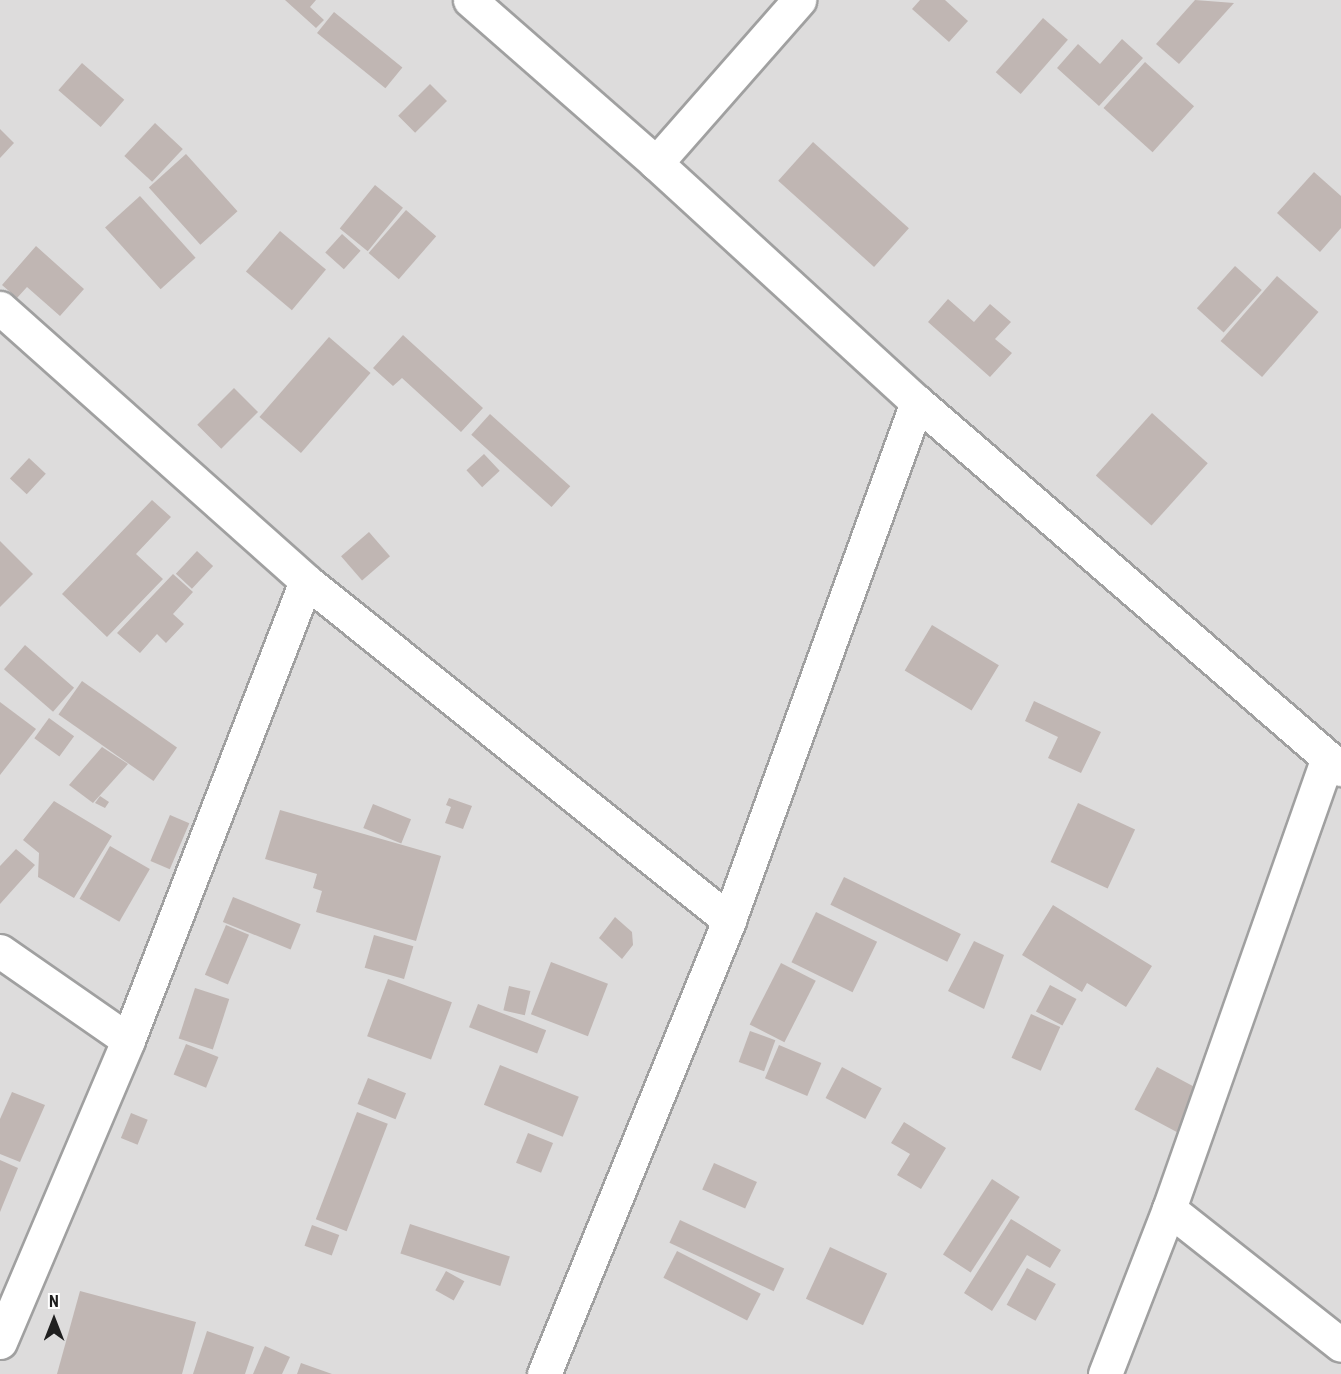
<!DOCTYPE html>
<style>
body{margin:0}
#map{position:relative;width:1341px;height:1374px;overflow:hidden;background:#efebe6;font-family:"Roboto Condensed",sans-serif}
div>[style]{position:absolute}
.residential>*{inset:0;background:#dddcdc;transform-origin:0 0}
.building>*{inset:0;background:#c0b6b3;transform-origin:0 0}
.roads{filter:drop-shadow(2px 0 #a0a0a0) drop-shadow(-2px 0 #a0a0a0) drop-shadow(0 2px #a0a0a0) drop-shadow(0 -2px #a0a0a0)}
.minor>*{height:33px;margin:-16.5px;padding:0 16.5px;transform-origin:16.5px;border-radius:16.5px;background:#fff}
span{translate:-50% -50%;white-space:nowrap;text-align:center;line-height:1.15;-webkit-text-stroke:4.5px #fff;paint-order:stroke}
.north{position:absolute;left:24px;top:1290px;width:60px;height:60px;-webkit-text-stroke:4px #fff;paint-order:stroke;rotate:0deg;font-size:16px;font-weight:700;line-height:24px;text-align:center;color:#1f1f1f}
.north::after{content:'';display:block;margin:auto;width:21px;height:27px;background:#1f1f1f;clip-path:polygon(50% 0,100% 100%,50% 72%,0 100%)}
</style>
<div id="map">
<div class="residential">
<div style="left:0;top:0;width:1341px;height:1374px"></div>
</div>
<div class="building">
<div style="clip-path:polygon(285px 0,316px 0,310px 7px,324px 20px,316px 28px)"></div>
<div style="clip-path:polygon(920px 0,945px 0,968px 21px,949px 42px,912px 9px)"></div>
<div style="clip-path:polygon(1195px 0,1234px 3px,1179px 64px,1156px 44px)"></div>
<div style="left:334px;top:12px;width:88px;height:27px;rotate:39deg"></div>
<div style="left:1043px;top:18px;width:33px;height:72px;rotate:41deg"></div>
<div style="clip-path:polygon(1122px 39px,1143px 58px,1099px 106px,1057px 68px,1078px 44px,1100px 64px)"></div>
<div style="left:1145px;top:62px;width:66px;height:62px;rotate:42deg"></div>
<div style="left:82px;top:63px;width:56px;height:36px;rotate:41deg"></div>
<div style="left:430px;top:84px;width:24px;height:45px;rotate:45deg"></div>
<div style="left:155px;top:123px;width:38px;height:45px;rotate:43deg"></div>
<div style="clip-path:polygon(0 129px,14px 143px,0 158px)"></div>
<div style="left:813px;top:142px;width:129px;height:52px;rotate:42deg"></div>
<div style="left:186px;top:154px;width:77px;height:50px;rotate:48deg"></div>
<div style="clip-path:polygon(1314px 172px,1341px 196px,1341px 228px,1320px 252px,1277px 213px)"></div>
<div style="left:375px;top:185px;width:36px;height:56px;rotate:39deg"></div>
<div style="left:140px;top:196px;width:83px;height:47px;rotate:48deg"></div>
<div style="left:406px;top:210px;width:40px;height:57px;rotate:41deg"></div>
<div style="left:280px;top:231px;width:60px;height:53px;rotate:40deg"></div>
<div style="left:342px;top:234px;width:25px;height:25px;rotate:42deg"></div>
<div style="clip-path:polygon(36px 246px,84px 289px,60px 316px,27px 287px,17px 298px,2px 285px)"></div>
<div style="left:1235px;top:266px;width:36px;height:57px;rotate:42deg"></div>
<div style="left:1277px;top:276px;width:55px;height:86px;rotate:41deg"></div>
<div style="clip-path:polygon(948px 299px,974px 322px,990px 304px,1011px 322px,995px 339px,1012px 353px,990px 377px,928px 322px)"></div>
<div style="clip-path:polygon(403px 335px,483px 408px,461px 432px,402px 378px,393px 386px,373px 368px)"></div>
<div style="left:329px;top:337px;width:55px;height:106px;rotate:41deg"></div>
<div style="left:234px;top:388px;width:34px;height:52px;rotate:45deg"></div>
<div style="left:1152px;top:413px;width:75px;height:84px;rotate:42deg"></div>
<div style="left:490px;top:414px;width:108px;height:28px;rotate:42deg"></div>
<div style="left:484px;top:454px;width:23px;height:24px;rotate:47deg"></div>
<div style="left:29px;top:458px;width:23px;height:28px;rotate:43deg"></div>
<div style="clip-path:polygon(152px 500px,171px 517px,136px 554px,163px 579px,107px 637px,62px 594px)"></div>
<div style="left:369px;top:532px;width:32px;height:37px;rotate:49deg"></div>
<div style="clip-path:polygon(0 541px,33px 574px,0 607px)"></div>
<div style="left:197px;top:551px;width:22px;height:31px;rotate:43deg"></div>
<div style="clip-path:polygon(173px 574px,193px 592px,173px 614px,184px 624px,166px 643px,157px 634px,140px 653px,117px 633px)"></div>
<div style="left:932px;top:625px;width:78px;height:53px;rotate:31deg"></div>
<div style="left:25px;top:645px;width:65px;height:32px;rotate:41deg"></div>
<div style="left:82px;top:681px;width:116px;height:41px;rotate:35deg"></div>
<div style="clip-path:polygon(1034px 701px,1101px 732px,1081px 773px,1048px 758px,1058px 737px,1025px 721px)"></div>
<div style="clip-path:polygon(0 702px,36px 729px,0 775px)"></div>
<div style="left:49px;top:718px;width:31px;height:25px;rotate:36deg"></div>
<div style="clip-path:polygon(102px 747px,128px 764px,93px 803px,69px 785px)"></div>
<div style="clip-path:polygon(100px 796px,109px 802px,105px 808px,95px 803px)"></div>
<div style="clip-path:polygon(449px 798px,472px 806px,463px 829px,445px 823px,451px 807px,446px 805px)"></div>
<div style="clip-path:polygon(54px 801px,112px 836px,74px 898px,38px 877px,39px 853px,23px 840px)"></div>
<div style="left:1078px;top:803px;width:63px;height:65px;rotate:25deg"></div>
<div style="left:373px;top:804px;width:41px;height:26px;rotate:22deg"></div>
<div style="clip-path:polygon(280px 810px,441px 856px,416px 941px,316px 912px,322px 891px,313px 888px,317px 874px,265px 859px)"></div>
<div style="left:170px;top:815px;width:21px;height:50px;rotate:23deg"></div>
<div style="left:110px;top:846px;width:46px;height:61px;rotate:30deg"></div>
<div style="clip-path:polygon(16px 849px,35px 865px,0 904px,0 866px)"></div>
<div style="left:844px;top:877px;width:130px;height:31px;rotate:26deg"></div>
<div style="left:233px;top:897px;width:73px;height:27px;rotate:22deg"></div>
<div style="clip-path:polygon(1053px 905px,1152px 966px,1126px 1007px,1087px 983px,1082px 992px,1022px 955px)"></div>
<div style="left:816px;top:912px;width:68px;height:56px;rotate:26deg"></div>
<div style="clip-path:polygon(615px 917px,632px 932px,633px 945px,622px 959px,599px 938px)"></div>
<div style="left:226px;top:925px;width:25px;height:54px;rotate:23deg"></div>
<div style="left:374px;top:935px;width:41px;height:34px;rotate:16deg"></div>
<div style="clip-path:polygon(974px 941px,1004px 955px,984px 1009px,948px 991px)"></div>
<div style="left:551px;top:962px;width:61px;height:56px;rotate:21deg"></div>
<div style="left:781px;top:963px;width:39px;height:69px;rotate:27deg"></div>
<div style="left:388px;top:979px;width:68px;height:61px;rotate:20deg"></div>
<div style="left:1050px;top:985px;width:30px;height:30px;rotate:28deg"></div>
<div style="left:509px;top:986px;width:22px;height:25px;rotate:13deg"></div>
<div style="left:195px;top:988px;width:36px;height:53px;rotate:18deg"></div>
<div style="left:478px;top:1004px;width:73px;height:25px;rotate:21deg"></div>
<div style="left:1031px;top:1014px;width:32px;height:48px;rotate:24deg"></div>
<div style="left:750px;top:1031px;width:27px;height:33px;rotate:20deg"></div>
<div style="left:186px;top:1044px;width:35px;height:33px;rotate:22deg"></div>
<div style="left:779px;top:1045px;width:46px;height:36px;rotate:23deg"></div>
<div style="left:500px;top:1065px;width:85px;height:43px;rotate:22deg"></div>
<div style="left:842px;top:1067px;width:45px;height:35px;rotate:28deg"></div>
<div style="left:1157px;top:1067px;width:49px;height:48px;rotate:28deg"></div>
<div style="left:368px;top:1078px;width:41px;height:28px;rotate:22deg"></div>
<div style="clip-path:polygon(12px 1092px,45px 1105px,20px 1162px,0 1154px,0 1119px)"></div>
<div style="left:357px;top:1112px;width:33px;height:115px;rotate:21deg"></div>
<div style="left:131px;top:1113px;width:18px;height:27px;rotate:22deg"></div>
<div style="clip-path:polygon(904px 1122px,946px 1148px,921px 1189px,897px 1175px,910px 1154px,891px 1143px)"></div>
<div style="left:528px;top:1133px;width:27px;height:32px;rotate:22deg"></div>
<div style="clip-path:polygon(0 1160px,18px 1168px,0 1212px)"></div>
<div style="left:714px;top:1163px;width:47px;height:29px;rotate:24deg"></div>
<div style="left:992px;top:1179px;width:33px;height:90px;rotate:33deg"></div>
<div style="clip-path:polygon(1011px 1219px,1061px 1250px,1050px 1268px,1027px 1255px,992px 1311px,964px 1293px)"></div>
<div style="left:680px;top:1220px;width:115px;height:25px;rotate:25deg"></div>
<div style="left:410px;top:1224px;width:105px;height:31px;rotate:18deg"></div>
<div style="left:312px;top:1225px;width:29px;height:22px;rotate:20deg"></div>
<div style="left:830px;top:1247px;width:63px;height:57px;rotate:25deg"></div>
<div style="left:677px;top:1251px;width:94px;height:30px;rotate:27deg"></div>
<div style="left:1027px;top:1268px;width:33px;height:42px;rotate:29deg"></div>
<div style="left:446px;top:1271px;width:21px;height:22px;rotate:29deg"></div>
<div style="clip-path:polygon(80px 1291px,196px 1322px,182px 1374px,57px 1374px)"></div>
<div style="clip-path:polygon(207px 1331px,254px 1347px,245px 1374px,193px 1374px)"></div>
<div style="clip-path:polygon(265px 1346px,290px 1357px,282px 1374px,253px 1374px)"></div>
<div style="clip-path:polygon(301px 1363px,332px 1374px,297px 1374px)"></div>
</div>
<div class="roads">
<div class="minor">
<div style="left:470px;top:0;width:247px;rotate:41.2deg"></div>
<div style="left:656px;top:163px;width:354px;rotate:42.5deg"></div>
<div style="left:917px;top:402px;width:561px;rotate:40.88deg"></div>
<div style="left:656px;top:163px;width:217px;rotate:-48.7deg"></div>
<div style="left:0;top:308px;width:410px;rotate:41.7deg"></div>
<div style="left:306px;top:581px;width:542px;rotate:38.71deg"></div>
<div style="left:0;top:951px;width:156px;rotate:34.8deg"></div>
<div style="left:1169px;top:1209px;width:219px;rotate:38.3deg"></div>
<div style="left:0;top:1342px;width:328px;rotate:-67deg"></div>
<div style="left:128px;top:1040px;width:492px;rotate:-68.8deg"></div>
<div style="left:544px;top:1374px;width:490px;rotate:-67.8deg"></div>
<div style="left:729px;top:920px;width:551px;rotate:-70.05deg"></div>
<div style="left:1105px;top:1374px;width:177px;rotate:-68.8deg"></div>
<div style="left:1169px;top:1209px;width:478px;rotate:-70.6deg"></div>
</div>
</div>
<div class="north">N</div>
</div>
